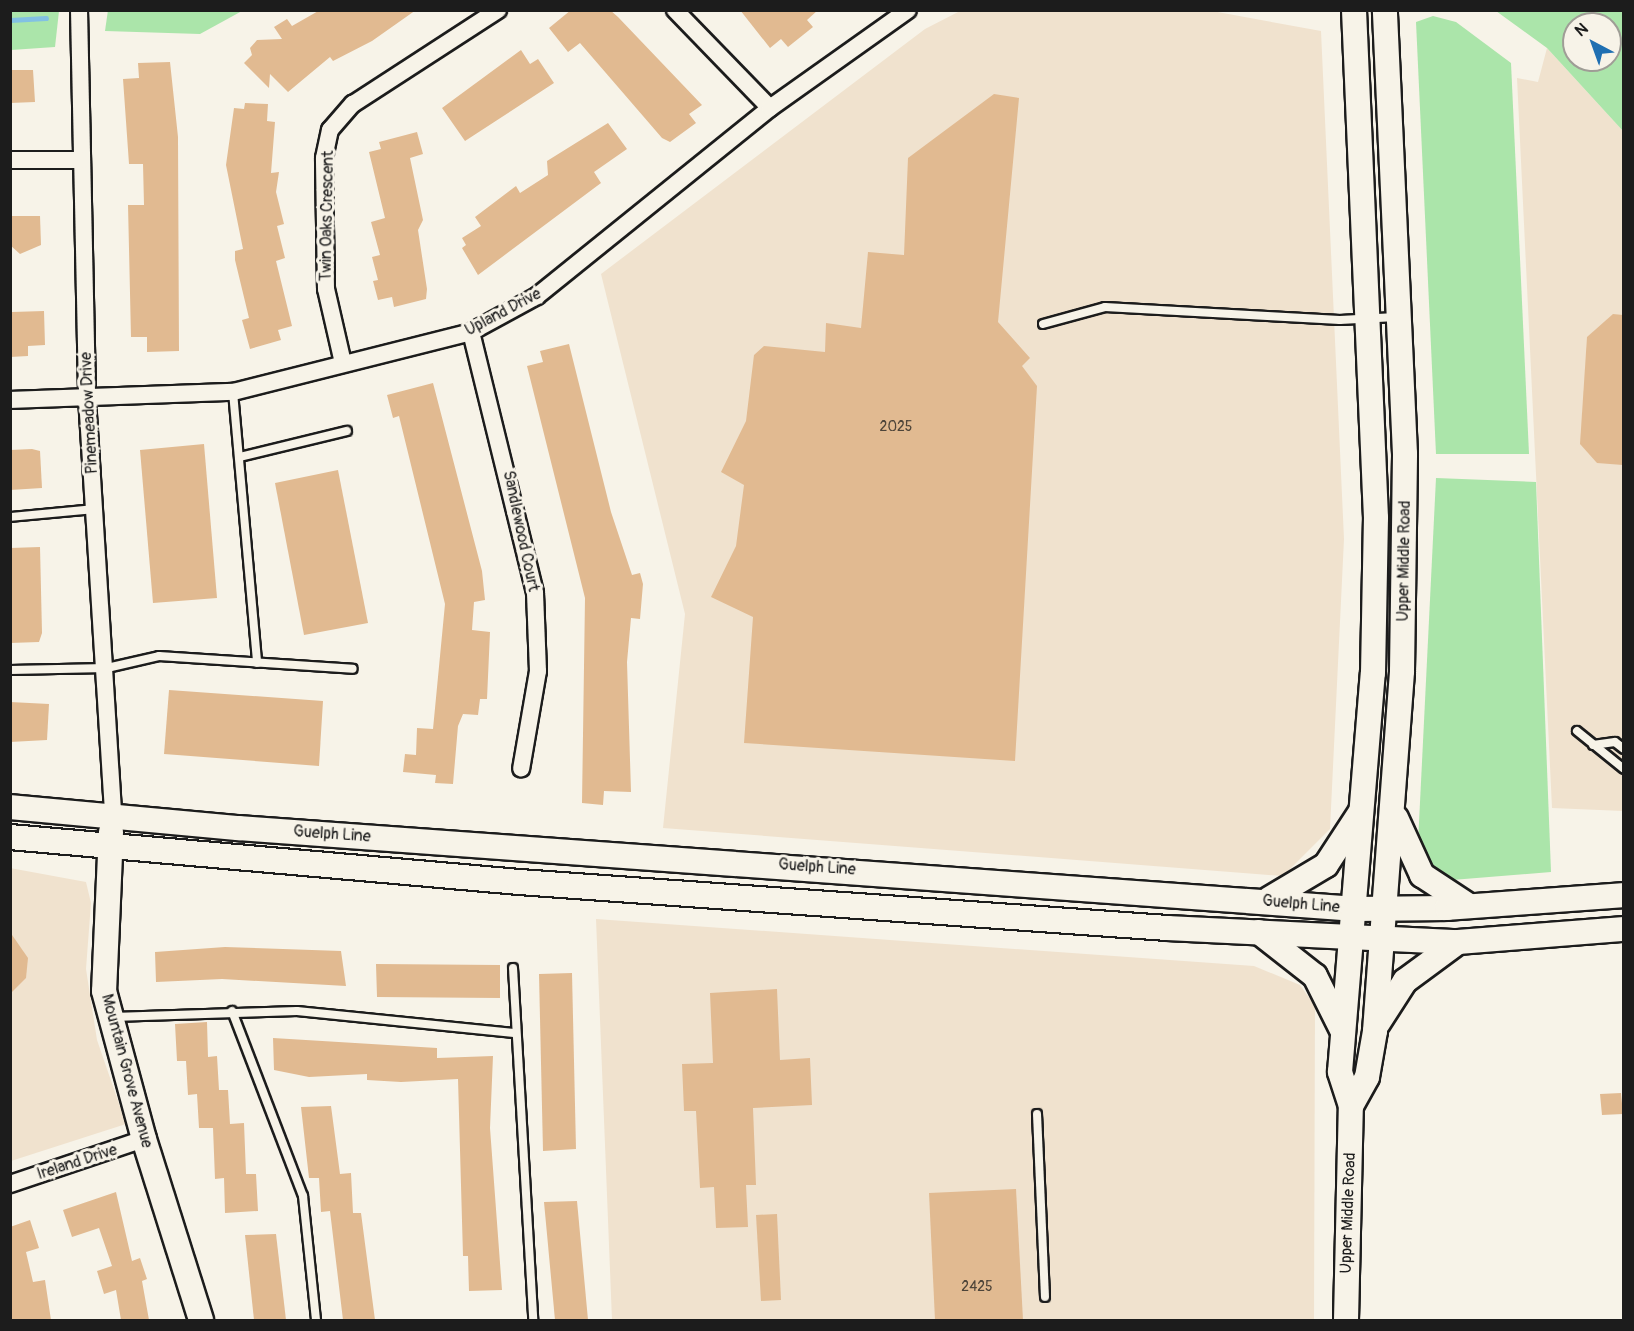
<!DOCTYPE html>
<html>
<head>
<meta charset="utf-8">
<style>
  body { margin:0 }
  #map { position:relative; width:1634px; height:1331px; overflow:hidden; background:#f7f3e8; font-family:Pangolin,sans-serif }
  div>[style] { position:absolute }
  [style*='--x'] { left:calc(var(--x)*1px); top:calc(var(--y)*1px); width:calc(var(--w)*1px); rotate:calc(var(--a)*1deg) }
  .built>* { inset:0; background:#f0e2ce }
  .green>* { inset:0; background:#abe5aa }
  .stream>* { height:5px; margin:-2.5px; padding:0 2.5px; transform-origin:2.5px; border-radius:2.5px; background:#82c1e3 }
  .building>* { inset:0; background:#e1ba91 }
  .roads { filter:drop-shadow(2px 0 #1c1c1c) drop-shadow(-2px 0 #1c1c1c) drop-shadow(0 2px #1c1c1c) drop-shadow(0 -2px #1c1c1c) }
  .lane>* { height:8px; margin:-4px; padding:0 4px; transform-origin:4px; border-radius:4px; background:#f7f3e8 }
  .street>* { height:16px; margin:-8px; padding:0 8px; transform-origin:8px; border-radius:8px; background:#f7f3e8 }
  .secondary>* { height:24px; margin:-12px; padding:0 12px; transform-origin:12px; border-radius:12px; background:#f7f3e8 }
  span { translate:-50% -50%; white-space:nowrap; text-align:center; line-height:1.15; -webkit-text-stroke:6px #f7f3e8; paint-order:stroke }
  .number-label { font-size:14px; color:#4d4439 }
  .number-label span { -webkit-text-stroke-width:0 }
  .street-label { font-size:16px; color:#1c1c1c }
  .frame { position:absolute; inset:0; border:12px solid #1c1c1c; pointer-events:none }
  .north { position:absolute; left:1562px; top:12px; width:60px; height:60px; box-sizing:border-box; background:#f7f3e8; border:2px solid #9f9d96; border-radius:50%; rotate:319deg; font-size:16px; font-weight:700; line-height:24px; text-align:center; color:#1c1c1c }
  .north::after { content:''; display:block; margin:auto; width:21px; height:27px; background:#1f6fb2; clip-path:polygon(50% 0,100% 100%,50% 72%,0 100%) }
</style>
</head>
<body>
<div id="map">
  <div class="built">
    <i style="clip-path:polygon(960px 11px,1212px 11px,1321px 31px,1344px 539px,1330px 829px,1283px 876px,663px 828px,685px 614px,601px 274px,925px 29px)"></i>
    <i style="clip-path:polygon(1547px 48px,1623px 131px,1623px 811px,1552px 808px,1517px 78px,1538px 82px)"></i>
    <i style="clip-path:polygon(10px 868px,86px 882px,91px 903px,86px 969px,97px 1040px,126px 1124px,11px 1161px)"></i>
    <i style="clip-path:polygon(596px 919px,1254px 966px,1300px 985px,1315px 1006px,1314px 1320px,612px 1320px)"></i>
  </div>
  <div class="green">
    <i style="clip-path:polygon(11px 10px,59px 11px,55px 47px,11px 50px)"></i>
    <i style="clip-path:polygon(108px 10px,242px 10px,242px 11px,200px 34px,105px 31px)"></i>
    <i style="clip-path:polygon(evenodd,1496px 11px,1623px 11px,1623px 131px,1547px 48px,1496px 11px,1574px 24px,1610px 24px,1610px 60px,1574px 60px,1574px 24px)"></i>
    <i style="clip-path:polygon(1433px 16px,1456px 22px,1511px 63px,1529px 454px,1436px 454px,1416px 22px)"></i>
    <i style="clip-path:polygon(1436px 478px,1536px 482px,1551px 872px,1452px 880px,1436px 869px,1418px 843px)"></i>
  </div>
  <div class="stream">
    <i style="--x:10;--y:20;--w:36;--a:-3"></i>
  </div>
  <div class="building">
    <i style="clip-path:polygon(320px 10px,416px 10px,372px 41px,333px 61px,330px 57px,288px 92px,270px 74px,269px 88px,244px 63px,252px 55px,250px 48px,257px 40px,282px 39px,274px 27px,287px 19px,292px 26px)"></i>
    <i style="clip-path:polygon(571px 10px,610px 10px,618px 17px,702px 105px,689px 114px,696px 123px,670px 142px,662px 138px,580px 43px,568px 52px,549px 28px)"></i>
    <i style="clip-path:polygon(740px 10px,818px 10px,807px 20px,813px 27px,788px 47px,781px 39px,770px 48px)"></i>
    <i style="clip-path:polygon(521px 50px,530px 64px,538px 59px,554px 83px,465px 141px,442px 108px)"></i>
    <i style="clip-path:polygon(170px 62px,178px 137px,179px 351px,147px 352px,147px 337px,131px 337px,128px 205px,144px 205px,143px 164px,129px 164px,123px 79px,139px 78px,138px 63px)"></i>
    <i style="clip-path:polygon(10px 70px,33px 70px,35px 102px,10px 103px)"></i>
    <i style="clip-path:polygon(994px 94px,1019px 98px,998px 322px,1030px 358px,1022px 366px,1037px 386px,1015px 761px,744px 743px,753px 617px,711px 597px,736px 546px,744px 485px,721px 472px,746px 421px,754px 355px,764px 346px,825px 352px,826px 323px,861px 328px,868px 252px,904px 255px,908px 158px)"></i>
    <i style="clip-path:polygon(245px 103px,268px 104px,267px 121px,275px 122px,271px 173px,279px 172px,276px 192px,284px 224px,277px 226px,285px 258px,276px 261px,292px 326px,278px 330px,281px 340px,250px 349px,242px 320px,249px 318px,235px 260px,235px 251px,243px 249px,226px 165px,234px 108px,244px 109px)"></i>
    <i style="clip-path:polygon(608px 123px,627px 149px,594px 172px,601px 183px,478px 275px,462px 248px,466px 245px,462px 238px,481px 226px,475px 217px,516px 186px,520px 193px,548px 175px,547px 161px)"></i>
    <i style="clip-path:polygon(417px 132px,423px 154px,410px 158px,423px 220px,418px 230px,427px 289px,426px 299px,394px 307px,392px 297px,378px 300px,373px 281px,378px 280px,372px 257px,380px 255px,371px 222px,385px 218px,369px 152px,381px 149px,379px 142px)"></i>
    <i style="clip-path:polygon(10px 216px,40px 216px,41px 245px,20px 254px,10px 245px)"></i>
    <i style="clip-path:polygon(44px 311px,45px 345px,28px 346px,28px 356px,10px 357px,12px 312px)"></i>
    <i style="clip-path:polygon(1613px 314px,1623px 315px,1623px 465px,1597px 463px,1580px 444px,1587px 337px)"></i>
    <i style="clip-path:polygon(569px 344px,611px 512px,632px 575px,640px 573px,643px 584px,640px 619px,631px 618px,627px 662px,631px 792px,604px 791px,603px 805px,582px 803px,585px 598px,527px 366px,543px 362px,540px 351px)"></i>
    <i style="clip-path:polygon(433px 383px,482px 571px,485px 600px,474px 602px,472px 630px,490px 632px,487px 699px,480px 699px,478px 715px,463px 714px,458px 726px,453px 784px,435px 783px,436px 775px,403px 772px,405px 754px,416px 755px,417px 728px,433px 729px,445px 604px,399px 416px,393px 418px,387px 395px)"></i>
    <i style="clip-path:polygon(204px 444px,217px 598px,153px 603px,140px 450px)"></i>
    <i style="clip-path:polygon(32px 449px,40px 451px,42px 488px,10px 490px,10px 450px)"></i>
    <i style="clip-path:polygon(338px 470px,368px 623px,304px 635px,275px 483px)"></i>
    <i style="clip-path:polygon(40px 547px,42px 633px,39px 642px,10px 643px,10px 548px)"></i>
    <i style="clip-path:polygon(169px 690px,323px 701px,319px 766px,164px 754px)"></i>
    <i style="clip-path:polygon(10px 702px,49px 704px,47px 740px,10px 742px)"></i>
    <i style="clip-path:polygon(10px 932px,28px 958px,26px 978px,10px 994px)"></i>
    <i style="clip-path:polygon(225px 947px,341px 951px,346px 986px,222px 979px,156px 982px,155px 952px)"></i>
    <i style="clip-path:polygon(376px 964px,500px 965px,500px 998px,377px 997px)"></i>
    <i style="clip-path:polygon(572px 973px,576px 1149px,543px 1151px,539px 974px)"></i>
    <i style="clip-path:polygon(777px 989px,780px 1060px,810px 1058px,812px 1105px,753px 1108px,756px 1185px,746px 1185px,748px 1227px,716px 1228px,714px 1187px,700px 1188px,696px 1111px,684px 1111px,682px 1064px,713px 1063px,710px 993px)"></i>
    <i style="clip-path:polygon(207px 1022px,208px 1057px,217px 1056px,219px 1090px,228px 1090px,230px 1124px,244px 1123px,246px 1174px,256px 1174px,258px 1211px,225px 1213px,224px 1178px,215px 1179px,213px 1128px,199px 1128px,197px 1094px,188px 1095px,186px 1061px,177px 1061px,175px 1024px)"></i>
    <i style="clip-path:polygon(273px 1038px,437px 1048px,437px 1058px,493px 1056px,490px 1128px,502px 1290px,469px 1291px,468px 1256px,463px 1256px,458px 1079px,401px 1082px,367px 1080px,367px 1074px,309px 1077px,274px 1070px)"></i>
    <i style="clip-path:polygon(1621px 1093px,1623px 1114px,1602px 1115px,1600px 1094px)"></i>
    <i style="clip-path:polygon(331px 1106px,340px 1174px,351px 1173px,353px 1213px,361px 1213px,375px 1320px,343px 1320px,330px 1211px,321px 1212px,319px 1178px,309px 1178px,301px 1107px)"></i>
    <i style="clip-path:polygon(1016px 1189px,1023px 1320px,935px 1320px,929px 1193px)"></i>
    <i style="clip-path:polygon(116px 1192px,132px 1261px,140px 1258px,147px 1279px,142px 1281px,149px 1320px,121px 1320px,116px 1290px,104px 1294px,97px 1271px,112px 1266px,99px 1228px,72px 1237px,63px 1210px)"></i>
    <i style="clip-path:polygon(577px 1201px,588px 1320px,555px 1320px,544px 1202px)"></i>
    <i style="clip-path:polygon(777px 1214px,781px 1300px,761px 1301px,756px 1215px)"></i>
    <i style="clip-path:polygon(30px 1220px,39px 1248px,26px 1252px,33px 1282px,45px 1280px,51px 1320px,10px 1320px,10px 1227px)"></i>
    <i style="clip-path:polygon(276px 1234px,286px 1320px,254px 1320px,245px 1235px)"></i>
  </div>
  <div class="roads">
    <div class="lane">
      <i style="--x:1043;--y:324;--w:64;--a:-15.3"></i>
      <i style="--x:1105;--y:307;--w:235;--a:3.2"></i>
      <i style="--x:1340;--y:320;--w:56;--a:-3.1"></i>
      <i style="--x:233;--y:392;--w:272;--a:84.9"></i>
      <i style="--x:240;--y:457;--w:110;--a:-13.7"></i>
      <i style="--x:10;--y:517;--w:84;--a:-5.4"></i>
      <i style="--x:10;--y:670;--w:97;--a:-1.2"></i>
      <i style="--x:107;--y:668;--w:53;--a:-13"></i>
      <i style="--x:159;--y:656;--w:194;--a:3.8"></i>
      <i style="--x:1577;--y:731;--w:60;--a:39"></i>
      <i style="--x:1593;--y:745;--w:22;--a:-8"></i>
      <i style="--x:1615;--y:742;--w:11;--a:38"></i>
      <i style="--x:513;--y:968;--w:353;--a:86.7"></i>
      <i style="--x:232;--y:1011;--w:198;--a:69"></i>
      <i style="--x:303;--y:1196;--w:125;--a:84"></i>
      <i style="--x:113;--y:1017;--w:184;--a:-1.9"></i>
      <i style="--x:297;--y:1011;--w:218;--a:5.8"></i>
      <i style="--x:1037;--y:1114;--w:183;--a:87.5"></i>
    </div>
    <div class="street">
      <i style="--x:79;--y:10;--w:388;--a:88.8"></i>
      <i style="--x:87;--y:398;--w:418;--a:86.4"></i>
      <i style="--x:675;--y:10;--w:136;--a:45.9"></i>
      <i style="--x:10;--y:160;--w:72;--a:0"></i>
      <i style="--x:471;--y:332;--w:269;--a:76.2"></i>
      <i style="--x:535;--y:593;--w:78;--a:87.8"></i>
      <i style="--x:538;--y:671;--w:99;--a:99.8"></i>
      <i style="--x:343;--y:363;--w:76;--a:-102.9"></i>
      <i style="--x:326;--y:289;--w:131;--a:-90.9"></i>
      <i style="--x:324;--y:158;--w:29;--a:-78"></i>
      <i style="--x:330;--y:130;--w:35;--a:-49"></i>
      <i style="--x:353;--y:104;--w:173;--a:-33"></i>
      <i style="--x:10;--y:400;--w:223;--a:-2.1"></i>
      <i style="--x:233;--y:392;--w:245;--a:-14.1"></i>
      <i style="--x:471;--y:332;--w:75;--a:-28.6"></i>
      <i style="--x:537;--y:296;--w:299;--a:-38.9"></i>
      <i style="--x:770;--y:108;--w:169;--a:-35.4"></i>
      <i style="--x:10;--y:1184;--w:141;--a:-18.6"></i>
    </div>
    <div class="secondary">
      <i style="--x:10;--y:807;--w:229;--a:5.3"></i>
      <i style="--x:238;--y:828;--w:1121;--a:4.14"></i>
      <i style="--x:1356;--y:909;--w:91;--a:-0.6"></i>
      <i style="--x:1447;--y:908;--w:177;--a:-4.2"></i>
      <i style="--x:1396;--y:818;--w:63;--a:65.5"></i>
      <i style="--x:1422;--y:875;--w:56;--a:33.4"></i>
      <i style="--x:111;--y:832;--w:159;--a:92.5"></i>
      <i style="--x:104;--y:991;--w:153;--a:74.9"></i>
      <i style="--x:144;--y:1139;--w:190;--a:72.5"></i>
      <i style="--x:10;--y:837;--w:511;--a:5.05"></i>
      <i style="--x:519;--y:882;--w:650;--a:4.06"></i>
      <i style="--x:1167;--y:928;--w:291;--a:2.8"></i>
      <i style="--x:1458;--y:942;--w:167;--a:-4.5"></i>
      <i style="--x:1269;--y:899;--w:66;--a:-30.8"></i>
      <i style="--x:1326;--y:865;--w:62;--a:-56.8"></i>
      <i style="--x:1259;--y:932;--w:71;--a:38.2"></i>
      <i style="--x:1315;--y:976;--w:60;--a:63.4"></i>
      <i style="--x:1378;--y:1023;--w:50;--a:-57.3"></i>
      <i style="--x:1405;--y:981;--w:66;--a:-36.3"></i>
      <i style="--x:1351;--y:1106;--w:33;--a:-61"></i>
      <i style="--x:1367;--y:1077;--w:47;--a:-80.1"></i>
      <i style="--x:1375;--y:1031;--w:361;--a:-85.7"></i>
      <i style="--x:1402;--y:671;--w:217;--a:-89.2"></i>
      <i style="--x:1405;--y:454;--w:444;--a:-92.6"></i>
      <i style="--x:1346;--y:1320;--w:214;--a:-88.7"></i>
      <i style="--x:1351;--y:1106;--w:36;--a:-108"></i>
      <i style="--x:1340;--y:1072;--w:400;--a:-85.3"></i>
      <i style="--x:1373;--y:673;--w:155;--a:-88.9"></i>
      <i style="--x:1376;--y:518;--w:508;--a:-92.48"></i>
    </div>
  </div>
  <div class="number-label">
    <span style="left:896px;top:427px">2025</span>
    <span style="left:977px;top:1287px">2425</span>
  </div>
  <div class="street-label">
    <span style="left:327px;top:216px;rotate:-89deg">Twin Oaks Crescent</span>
    <span style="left:503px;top:312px;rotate:-28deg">Upland Drive</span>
    <span style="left:89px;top:413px;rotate:-93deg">Pinemeadow Drive</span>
    <span style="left:521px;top:531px;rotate:78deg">Sandlewood Court</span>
    <span style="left:1404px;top:561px;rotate:-89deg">Upper Middle Road</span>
    <span style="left:332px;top:834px;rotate:4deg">Guelph Line</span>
    <span style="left:817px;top:867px;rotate:4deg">Guelph Line</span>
    <span style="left:1301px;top:904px;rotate:5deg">Guelph Line</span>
    <span style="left:127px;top:1071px;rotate:75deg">Mountain Grove Avenue</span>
    <span style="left:77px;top:1162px;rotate:-18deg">Ireland Drive</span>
    <span style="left:1348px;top:1213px;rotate:-88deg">Upper Middle Road</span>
  </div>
  <div class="frame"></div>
  <div class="north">N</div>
</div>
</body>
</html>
